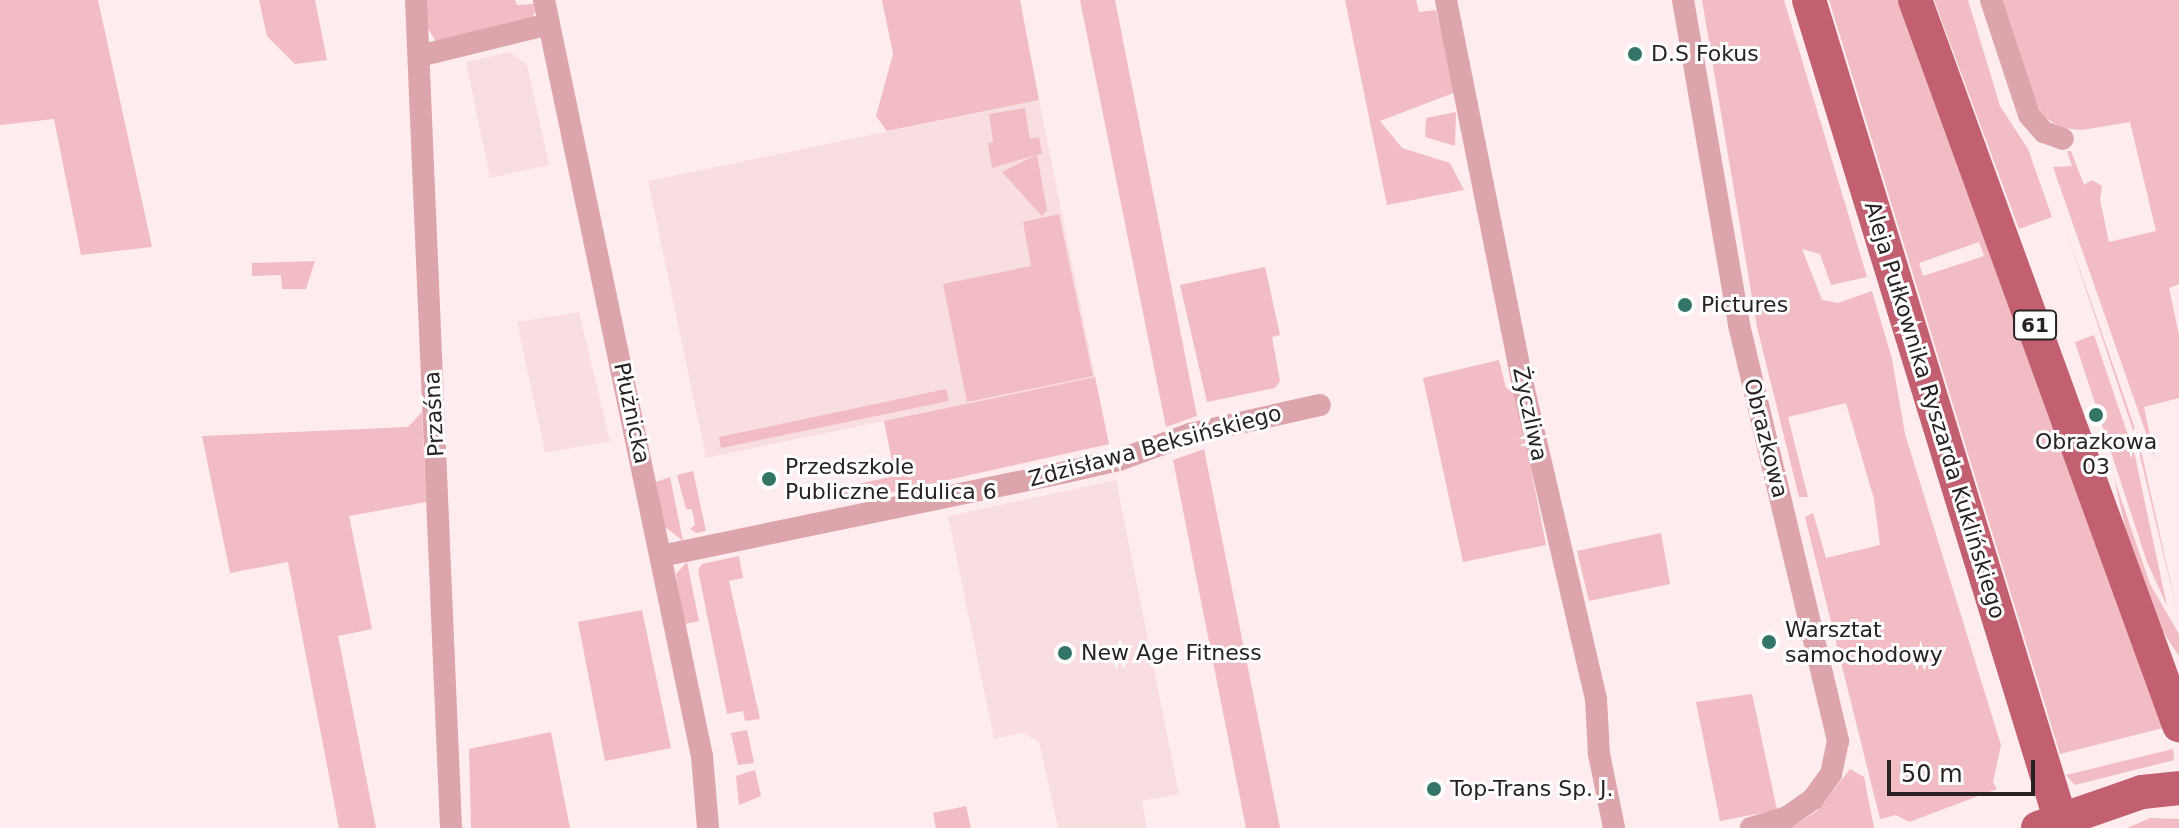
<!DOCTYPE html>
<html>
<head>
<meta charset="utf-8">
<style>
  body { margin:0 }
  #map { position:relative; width:2179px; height:828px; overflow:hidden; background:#ffecee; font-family:"DejaVu Sans",sans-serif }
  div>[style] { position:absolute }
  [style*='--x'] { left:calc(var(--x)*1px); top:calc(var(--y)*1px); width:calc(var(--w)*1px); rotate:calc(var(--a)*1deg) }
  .built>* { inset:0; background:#f9dee1 }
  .green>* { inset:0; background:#f1bcc3 }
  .street>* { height:22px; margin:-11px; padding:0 11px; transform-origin:11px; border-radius:11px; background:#dca4ab }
  .primary>* { height:34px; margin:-17px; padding:0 17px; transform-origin:17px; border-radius:17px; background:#c25f70 }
  .dots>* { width:22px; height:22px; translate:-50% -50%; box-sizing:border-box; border:4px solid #fefefe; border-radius:50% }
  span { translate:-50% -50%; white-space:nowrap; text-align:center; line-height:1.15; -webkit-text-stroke:6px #fefefe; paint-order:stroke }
  .shield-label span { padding:2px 6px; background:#fefefe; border:2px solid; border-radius:6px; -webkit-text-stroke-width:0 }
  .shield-label { font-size:20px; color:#292223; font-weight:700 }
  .poi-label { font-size:22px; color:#292223 }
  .left { translate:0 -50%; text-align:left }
  .street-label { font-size:22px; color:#292223 }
  .scale { position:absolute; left:1887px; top:760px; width:148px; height:36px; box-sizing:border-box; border:4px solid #292223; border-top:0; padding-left:10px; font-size:24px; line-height:28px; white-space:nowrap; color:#292223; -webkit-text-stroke:6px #fefefe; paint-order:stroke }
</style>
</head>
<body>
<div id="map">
  <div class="built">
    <i style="clip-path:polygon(509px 52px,527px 64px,549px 165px,490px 178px,466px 62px)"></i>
    <i style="clip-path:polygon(1039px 100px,1095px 377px,706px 458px,648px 181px)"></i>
    <i style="clip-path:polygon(579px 312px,610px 441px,545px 453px,517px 322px)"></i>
    <i style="clip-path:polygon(1116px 480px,1179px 794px,1142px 801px,1147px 828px,1058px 828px,1039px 742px,1023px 733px,994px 739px,948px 516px)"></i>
  </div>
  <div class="green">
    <i style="clip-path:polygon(0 0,98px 0,152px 247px,81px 255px,54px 119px,0 125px)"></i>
    <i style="clip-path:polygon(259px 0,315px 0,327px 60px,295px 64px,267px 36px)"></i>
    <i style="clip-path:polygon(427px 0,515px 0,517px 5px,534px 4px,535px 11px,533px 17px,436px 41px,427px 27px)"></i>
    <i style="clip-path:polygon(882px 0,1020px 0,1039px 100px,887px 131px,876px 116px,893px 54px)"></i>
    <i style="clip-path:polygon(1080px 0,1115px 0,1197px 416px,1166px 427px)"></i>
    <i style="clip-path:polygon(1345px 0,1416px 0,1419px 12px,1436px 10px,1456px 92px,1380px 121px,1402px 148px,1450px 163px,1464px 190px,1387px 205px)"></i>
    <i style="clip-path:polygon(1702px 0,1784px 0,1867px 277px,1831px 285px,1820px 254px,1802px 249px,1822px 300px,1838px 303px,1872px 291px,1892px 359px,1905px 434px,2001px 745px,1993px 782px,1997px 789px,1909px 822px,1896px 815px,1880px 819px,1805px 517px,1813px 513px,1826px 558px,1880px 545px,1874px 499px,1846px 403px,1788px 417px,1808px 497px,1799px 497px,1757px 327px)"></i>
    <i style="clip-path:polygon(evenodd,1829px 0,1898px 0,2163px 728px,2060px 754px,1829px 0,1979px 242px,1984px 256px,1923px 276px,1919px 263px,1979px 242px)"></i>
    <i style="clip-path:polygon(1934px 0,1968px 0,2000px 106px,2028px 149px,2052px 217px,2019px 229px)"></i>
    <i style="clip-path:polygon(2002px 0,2179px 0,2179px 284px,2169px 288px,2179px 335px,2179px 398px,2144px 407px,2155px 459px,2053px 167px,2072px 166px,2067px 151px,2071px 151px,2084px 185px,2092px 180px,2102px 186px,2100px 200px,2109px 242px,2156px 231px,2130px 122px,2082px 130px,2061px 128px,2045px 117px,2032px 99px)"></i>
    <i style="clip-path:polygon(1025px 108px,1030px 139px,1039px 137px,1042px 154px,1037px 155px,1047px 210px,1042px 216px,1002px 172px,1036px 155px,992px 168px,988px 143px,993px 142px,989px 114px)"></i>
    <i style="clip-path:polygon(1456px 112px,1455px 146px,1425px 137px,1426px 118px)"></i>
    <i style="clip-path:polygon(1059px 214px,1093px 376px,967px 402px,943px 284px,1031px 266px,1023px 222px)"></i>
    <i style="clip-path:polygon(2065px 227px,2138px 437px,2179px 620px,2136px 439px)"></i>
    <i style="clip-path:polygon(315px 261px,306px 289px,282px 289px,281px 275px,252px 276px,252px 263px)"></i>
    <i style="clip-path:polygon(1265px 267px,1280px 335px,1272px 337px,1280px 381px,1275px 388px,1207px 402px,1180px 285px)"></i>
    <i style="clip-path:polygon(2094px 335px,2135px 456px,2167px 606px,2147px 562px,2075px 342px)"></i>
    <i style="clip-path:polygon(1499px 360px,1506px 388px,1516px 393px,1546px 545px,1463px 562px,1423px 378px)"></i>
    <i style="clip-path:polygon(1095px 377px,1109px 444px,899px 491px,888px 493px,878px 487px,810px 502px,811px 494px,895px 476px,884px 421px)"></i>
    <i style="clip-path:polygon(946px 389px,949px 401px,721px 448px,719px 437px)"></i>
    <i style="clip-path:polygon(422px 412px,426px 502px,349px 516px,372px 629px,338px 636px,376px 828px,339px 828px,288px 562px,230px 573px,202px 436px,408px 427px)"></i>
    <i style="clip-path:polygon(1204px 449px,1280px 828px,1246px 828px,1173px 460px)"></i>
    <i style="clip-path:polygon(693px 471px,706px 531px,696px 533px,690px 529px,695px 525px,692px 509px,686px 509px,677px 475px)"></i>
    <i style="clip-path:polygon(670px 477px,683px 541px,664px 526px,656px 482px)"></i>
    <i style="clip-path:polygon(2114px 478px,2150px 584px,2179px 634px,2179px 656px,2163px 632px,2132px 557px)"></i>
    <i style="clip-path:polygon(1661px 533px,1670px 584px,1589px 601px,1577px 551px)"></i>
    <i style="clip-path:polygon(739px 556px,743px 578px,729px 581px,760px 719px,745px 721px,743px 711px,727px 714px,698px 570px,702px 564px)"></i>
    <i style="clip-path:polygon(687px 562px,699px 621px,684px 624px,676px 574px)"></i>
    <i style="clip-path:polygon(642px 610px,671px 748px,605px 761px,578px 622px)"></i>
    <i style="clip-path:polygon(1752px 694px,1777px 810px,1720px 821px,1696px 702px)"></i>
    <i style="clip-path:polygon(747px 730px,754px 763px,738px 765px,731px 733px)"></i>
    <i style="clip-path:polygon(551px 732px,570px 828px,471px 828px,469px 749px)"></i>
    <i style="clip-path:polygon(2173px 749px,2174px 760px,2075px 785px,2066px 775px)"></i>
    <i style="clip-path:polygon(1850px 769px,1864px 777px,1874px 828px,1790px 828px,1817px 811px)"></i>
    <i style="clip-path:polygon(755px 770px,761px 796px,739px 805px,736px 776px)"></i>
    <i style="clip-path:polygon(966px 806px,971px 828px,936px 828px,933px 813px)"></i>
    <i style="clip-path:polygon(2150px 818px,2179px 819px,2179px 828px,2127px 828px)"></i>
  </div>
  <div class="street">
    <i style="--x:416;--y:0;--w:829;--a:87.58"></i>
    <i style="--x:544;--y:0;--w:772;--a:78.2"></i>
    <i style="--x:702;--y:756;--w:72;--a:85.2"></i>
    <i style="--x:1446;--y:0;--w:389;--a:78.7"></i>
    <i style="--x:1522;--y:381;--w:326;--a:76.9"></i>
    <i style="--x:1596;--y:699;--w:55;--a:86.9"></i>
    <i style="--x:1599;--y:754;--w:76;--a:78.5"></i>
    <i style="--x:1683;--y:0;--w:330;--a:80.2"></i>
    <i style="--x:1739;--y:325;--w:428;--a:76.6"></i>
    <i style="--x:1838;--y:741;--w:34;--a:102"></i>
    <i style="--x:1831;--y:774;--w:31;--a:126"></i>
    <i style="--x:1813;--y:799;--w:32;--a:145"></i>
    <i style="--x:1787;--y:817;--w:38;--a:163"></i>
    <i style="--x:1991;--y:0;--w:121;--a:71.7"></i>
    <i style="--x:2029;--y:115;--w:23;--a:49"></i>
    <i style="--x:2044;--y:132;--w:20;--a:20"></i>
    <i style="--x:419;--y:56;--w:134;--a:-13.8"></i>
    <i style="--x:661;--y:556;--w:414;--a:-11.7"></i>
    <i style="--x:1066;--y:472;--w:54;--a:-12.8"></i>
    <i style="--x:1119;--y:460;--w:76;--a:-20.1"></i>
    <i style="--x:1190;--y:434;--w:133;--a:-12.6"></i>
  </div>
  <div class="primary">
    <i style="--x:1809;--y:0;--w:866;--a:72.95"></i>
    <i style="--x:1915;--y:0;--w:772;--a:69.99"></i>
    <i style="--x:2038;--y:828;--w:110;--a:-19.1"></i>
    <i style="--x:2142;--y:792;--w:37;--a:-6"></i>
  </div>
  <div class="dots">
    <i style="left:1635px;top:54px;background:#337667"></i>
    <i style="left:1685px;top:305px;background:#337667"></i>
    <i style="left:2096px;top:415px;background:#337667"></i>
    <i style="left:769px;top:479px;background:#337667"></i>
    <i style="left:1769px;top:642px;background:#337667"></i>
    <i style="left:1065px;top:653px;background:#337667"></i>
    <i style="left:1434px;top:789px;background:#337667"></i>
  </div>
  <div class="shield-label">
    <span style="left:2035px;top:325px">61</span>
  </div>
  <div class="poi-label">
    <span class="left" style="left:1651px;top:54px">D.S Fokus</span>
    <span class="left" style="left:1701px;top:305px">Pictures</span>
    <span style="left:2096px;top:454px">Obrazkowa<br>03</span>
    <span class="left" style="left:785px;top:479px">Przedszkole<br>Publiczne Edulica 6</span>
    <span class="left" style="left:1785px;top:642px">Warsztat<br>samochodowy</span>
    <span class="left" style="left:1081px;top:653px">New Age Fitness</span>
    <span class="left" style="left:1450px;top:789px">Top-Trans Sp. J.</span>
  </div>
  <div class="street-label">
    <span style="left:1935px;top:410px;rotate:73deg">Aleja Pułkownika Ryszarda Kuklińskiego</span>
    <span style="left:632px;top:413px;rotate:78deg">Płużnicka</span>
    <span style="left:434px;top:414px;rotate:-93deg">Przaśna</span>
    <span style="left:1530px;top:414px;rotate:78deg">Życzliwa</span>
    <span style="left:1766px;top:438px;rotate:76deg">Obrazkowa</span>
    <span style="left:1155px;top:446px;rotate:-15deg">Zdzisława Beksińskiego</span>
  </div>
  <div class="scale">50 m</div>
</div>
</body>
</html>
